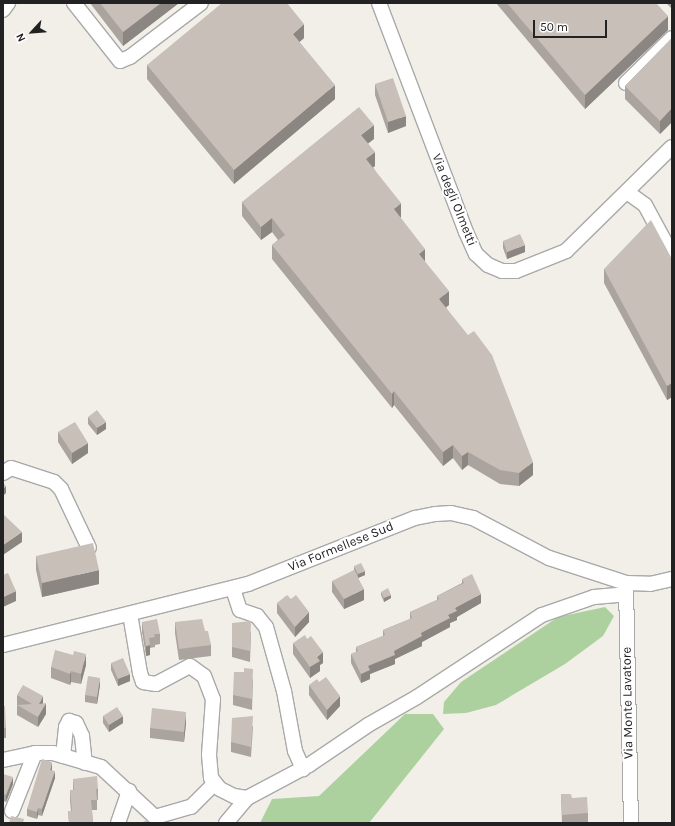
<!DOCTYPE html>
<html>
<head>
<meta charset="utf-8">
<style>
  body { margin:0 }
  #map { position:relative; width:675px; height:826px; overflow:hidden; background:#f2efe9; font-family:Karla,sans-serif }
  div>[style] { position:absolute }
  [style*='--x'] { left:calc(var(--x)*1px); top:calc(var(--y)*1px); width:calc(var(--w)*1px); rotate:calc(var(--a)*1deg) }
  .forest>* { inset:0; background:#add19e }
  .roads { filter:drop-shadow(1px 0 #a9a9a9) drop-shadow(-1px 0 #a9a9a9) drop-shadow(0 1px #a9a9a9) drop-shadow(0 -1px #a9a9a9) }
  .minor>* { height:14px; margin:-7px; padding:0 7px; transform-origin:7px; border-radius:7px; background:#fff }
  .wall>* { inset:0; background:#aba49e }
  .shaded-wall>* { inset:0; background:#8b8681 }
  .building>* { inset:0; background:#c7bfb8 }
  span { translate:-50% -50%; white-space:nowrap; text-align:center; line-height:1.15; -webkit-text-stroke:4px #fff; paint-order:stroke }
  .street-label { font-size:13px; color:#222 }
  .frame { position:absolute; inset:0; border:4px solid #222; pointer-events:none }
  .north { position:absolute; left:12px; top:12px; width:40px; height:40px; -webkit-text-stroke:3px #fff; paint-order:stroke; rotate:244deg; font-size:11px; font-weight:700; line-height:16px; text-align:center; color:#222 }
  .north::after { content:''; display:block; margin:auto; width:14px; height:18px; background:#222; clip-path:polygon(50% 0,100% 100%,50% 72%,0 100%) }
  .scale { position:absolute; left:533px; top:20px; width:74px; height:18px; box-sizing:border-box; border:2px solid #222; border-top:0; padding-left:5px; font-size:12px; line-height:14px; white-space:nowrap; color:#222; -webkit-text-stroke:3px #fff; paint-order:stroke }
</style>
</head>
<body>
<div id="map">
  <div class="forest">
    <i style="clip-path:polygon(605px 607px,614px 616px,603px 636px,565px 664px,496px 705px,466px 713px,443px 714px,444px 702px,461px 682px,558px 617px)"></i>
    <i style="clip-path:polygon(405px 714px,433px 714px,444px 729px,369px 823px,260px 823px,272px 799px,319px 796px)"></i>
  </div>
  <div class="roads">
    <div class="minor">
      <i style="--x:74;--y:3;--w:74;--a:51.6"></i>
      <i style="--x:120;--y:61;--w:11;--a:-22"></i>
      <i style="--x:130;--y:57;--w:89;--a:-37.3"></i>
      <i style="--x:379;--y:3;--w:245;--a:69.2"></i>
      <i style="--x:466;--y:232;--w:24;--a:66"></i>
      <i style="--x:476;--y:254;--w:16;--a:43"></i>
      <i style="--x:488;--y:265;--w:15;--a:23"></i>
      <i style="--x:502;--y:271;--w:14;--a:0"></i>
      <i style="--x:516;--y:271;--w:54;--a:-21.8"></i>
      <i style="--x:566;--y:251;--w:148;--a:-44.5"></i>
      <i style="--x:3;--y:10;--w:9;--a:-54"></i>
      <i style="--x:626;--y:83;--w:64;--a:-44.4"></i>
      <i style="--x:627;--y:192;--w:22;--a:36"></i>
      <i style="--x:645;--y:205;--w:57;--a:61.6"></i>
      <i style="--x:3;--y:473;--w:9;--a:-32"></i>
      <i style="--x:11;--y:468;--w:45;--a:18"></i>
      <i style="--x:54;--y:482;--w:10;--a:45"></i>
      <i style="--x:61;--y:489;--w:65;--a:64.6"></i>
      <i style="--x:626;--y:585;--w:238;--a:88.8"></i>
      <i style="--x:233;--y:589;--w:22;--a:72"></i>
      <i style="--x:240;--y:610;--w:18;--a:19"></i>
      <i style="--x:257;--y:616;--w:14;--a:51"></i>
      <i style="--x:266;--y:627;--w:66;--a:74.3"></i>
      <i style="--x:284;--y:691;--w:61;--a:79.6"></i>
      <i style="--x:295;--y:751;--w:20;--a:66"></i>
      <i style="--x:130;--y:614;--w:60;--a:80.4"></i>
      <i style="--x:140;--y:673;--w:9;--a:72"></i>
      <i style="--x:143;--y:682;--w:13;--a:9"></i>
      <i style="--x:156;--y:684;--w:38;--a:-28"></i>
      <i style="--x:190;--y:666;--w:17;--a:36"></i>
      <i style="--x:204;--y:676;--w:25;--a:69"></i>
      <i style="--x:213;--y:699;--w:56;--a:94.1"></i>
      <i style="--x:209;--y:755;--w:23;--a:85"></i>
      <i style="--x:211;--y:778;--w:14;--a:51"></i>
      <i style="--x:220;--y:789;--w:16;--a:27"></i>
      <i style="--x:234;--y:796;--w:13;--a:9"></i>
      <i style="--x:3;--y:645;--w:252;--a:-14"></i>
      <i style="--x:248;--y:584;--w:180;--a:-21.6"></i>
      <i style="--x:415;--y:518;--w:21;--a:-11"></i>
      <i style="--x:436;--y:514;--w:15;--a:-4"></i>
      <i style="--x:451;--y:513;--w:23;--a:13"></i>
      <i style="--x:473;--y:518;--w:86;--a:27.8"></i>
      <i style="--x:549;--y:558;--w:81;--a:18"></i>
      <i style="--x:626;--y:583;--w:24;--a:2"></i>
      <i style="--x:650;--y:584;--w:23;--a:-13"></i>
      <i style="--x:63;--y:756;--w:29;--a:-84"></i>
      <i style="--x:66;--y:727;--w:7;--a:-63"></i>
      <i style="--x:69;--y:721;--w:7;--a:16"></i>
      <i style="--x:76;--y:723;--w:14;--a:65"></i>
      <i style="--x:82;--y:736;--w:27;--a:84"></i>
      <i style="--x:3;--y:760;--w:33;--a:-12"></i>
      <i style="--x:35;--y:753;--w:18;--a:0"></i>
      <i style="--x:53;--y:753;--w:50;--a:16.3"></i>
      <i style="--x:101;--y:767;--w:74;--a:42.8"></i>
      <i style="--x:155;--y:817;--w:37;--a:-16"></i>
      <i style="--x:191;--y:807;--w:33;--a:-45"></i>
      <i style="--x:12;--y:811;--w:62;--a:-68.4"></i>
      <i style="--x:118;--y:823;--w:34;--a:-71"></i>
      <i style="--x:226;--y:823;--w:33;--a:-50"></i>
      <i style="--x:247;--y:798;--w:70;--a:-28"></i>
      <i style="--x:309;--y:765;--w:71;--a:-34.1"></i>
      <i style="--x:368;--y:725;--w:56;--a:-29.7"></i>
      <i style="--x:417;--y:697;--w:149;--a:-33.3"></i>
      <i style="--x:542;--y:615;--w:55;--a:-19.1"></i>
      <i style="--x:594;--y:597;--w:32;--a:-5"></i>
    </div>
  </div>
  <div class="wall">
    <i style="clip-path:polygon(90px 3px,179px 3px,123px 46px)"></i>
    <i style="clip-path:polygon(496px 3px,656px 3px,668px 30px,585px 109px)"></i>
    <i style="clip-path:polygon(666px 3px,672px 3px,672px 9px)"></i>
    <i style="clip-path:polygon(304px 38px,299px 42px,335px 99px,234px 184px,147px 79px,147px 65px)"></i>
    <i style="clip-path:polygon(672px 38px,672px 122px,660px 134px,625px 99px,625px 86px)"></i>
    <i style="clip-path:polygon(375px 84px,406px 126px,388px 133px,375px 95px)"></i>
    <i style="clip-path:polygon(374px 139px,368px 143px,375px 166px,373px 167px,401px 217px,400px 217px,449px 305px,446px 307px,533px 475px,519px 486px,500px 484px,468px 465px,462px 470px,453px 458px,443px 466px,394px 405px,392px 408px,272px 259px,272px 245px,278px 240px,272px 232px,261px 240px,242px 216px,242px 202px)"></i>
    <i style="clip-path:polygon(503px 241px,525px 252px,507px 259px,503px 248px)"></i>
    <i style="clip-path:polygon(672px 259px,672px 397px,667px 400px,604px 283px,604px 269px)"></i>
    <i style="clip-path:polygon(88px 417px,106px 429px,97px 435px,88px 424px)"></i>
    <i style="clip-path:polygon(58px 432px,88px 453px,72px 464px,58px 442px)"></i>
    <i style="clip-path:polygon(36px 556px,99px 584px,42px 597px,36px 570px)"></i>
    <i style="clip-path:polygon(354px 566px,365px 575px,358px 578px,354px 570px)"></i>
    <i style="clip-path:polygon(462px 579px,481px 603px,457px 617px,457px 620px,450px 623px,450px 627px,422px 642px,422px 646px,395px 659px,395px 664px,370px 674px,370px 679px,361px 683px,351px 663px,351px 654px,356px 652px,356px 647px,383px 636px,383px 630px,410px 619px,410px 612px,437px 600px,437px 596px,462px 583px)"></i>
    <i style="clip-path:polygon(332px 581px,364px 600px,344px 609px,332px 592px)"></i>
    <i style="clip-path:polygon(381px 592px,391px 598px,384px 602px,381px 595px)"></i>
    <i style="clip-path:polygon(277px 603px,309px 622px,295px 637px,277px 613px)"></i>
    <i style="clip-path:polygon(142px 622px,160px 634px,160px 644px,155px 645px,155px 647px,150px 648px,150px 655px,146px 656px,142px 632px)"></i>
    <i style="clip-path:polygon(175px 622px,205px 631px,211px 645px,211px 656px,179px 660px,175px 633px)"></i>
    <i style="clip-path:polygon(232px 623px,251px 632px,250px 662px,232px 657px)"></i>
    <i style="clip-path:polygon(293px 643px,323px 663px,320px 665px,320px 671px,310px 678px,293px 654px)"></i>
    <i style="clip-path:polygon(73px 655px,86px 665px,81px 684px,71px 682px,70px 685px,51px 678px,51px 667px)"></i>
    <i style="clip-path:polygon(111px 663px,130px 681px,118px 686px,111px 670px)"></i>
    <i style="clip-path:polygon(253px 679px,252px 710px,233px 705px,233px 695px)"></i>
    <i style="clip-path:polygon(100px 685px,97px 704px,85px 702px,85px 695px)"></i>
    <i style="clip-path:polygon(309px 685px,340px 706px,327px 720px,309px 695px)"></i>
    <i style="clip-path:polygon(17px 695px,43px 703px,46px 714px,38px 727px,17px 715px)"></i>
    <i style="clip-path:polygon(3px 706px,6px 728px,6px 738px,3px 738px)"></i>
    <i style="clip-path:polygon(103px 716px,123px 723px,109px 732px,103px 723px)"></i>
    <i style="clip-path:polygon(186px 723px,184px 742px,150px 738px,150px 728px)"></i>
    <i style="clip-path:polygon(253px 726px,251px 757px,231px 752px,231px 742px)"></i>
    <i style="clip-path:polygon(52px 769px,52px 770px,55px 778px,42px 816px,38px 815px,37px 819px,27px 816px,27px 809px)"></i>
    <i style="clip-path:polygon(3px 774px,13px 784px,6px 802px,3px 801px)"></i>
    <i style="clip-path:polygon(73px 779px,98px 789px,98px 800px,97px 800px,97px 810px,92px 810px,93px 823px,67px 823px,69px 823px,68px 811px,71px 811px,70px 801px,70px 790px,73px 790px)"></i>
    <i style="clip-path:polygon(561px 794px,572px 798px,588px 813px,588px 823px,562px 823px)"></i>
  </div>
  <div class="shaded-wall">
    <i style="clip-path:polygon(161px 3px,179px 3px,123px 46px,123px 32px)"></i>
    <i style="clip-path:polygon(668px 16px,668px 30px,585px 109px,585px 95px)"></i>
    <i style="clip-path:polygon(304px 24px,304px 38px,293px 48px,293px 34px)"></i>
    <i style="clip-path:polygon(335px 85px,335px 99px,234px 184px,234px 170px)"></i>
    <i style="clip-path:polygon(672px 108px,672px 122px,660px 134px,660px 121px)"></i>
    <i style="clip-path:polygon(406px 116px,406px 126px,388px 133px,388px 122px)"></i>
    <i style="clip-path:polygon(374px 125px,374px 139px,361px 149px,361px 135px)"></i>
    <i style="clip-path:polygon(375px 152px,375px 166px,366px 173px,366px 159px)"></i>
    <i style="clip-path:polygon(401px 203px,401px 217px,394px 223px,394px 209px)"></i>
    <i style="clip-path:polygon(272px 218px,272px 232px,261px 240px,261px 227px)"></i>
    <i style="clip-path:polygon(525px 245px,525px 252px,507px 259px,507px 252px)"></i>
    <i style="clip-path:polygon(425px 249px,425px 262px,419px 254px)"></i>
    <i style="clip-path:polygon(449px 291px,449px 305px,439px 313px,439px 299px)"></i>
    <i style="clip-path:polygon(672px 383px,672px 397px,667px 400px,667px 386px)"></i>
    <i style="clip-path:polygon(394px 391px,394px 405px,392px 408px,392px 394px)"></i>
    <i style="clip-path:polygon(106px 422px,106px 429px,97px 435px,97px 428px)"></i>
    <i style="clip-path:polygon(88px 443px,88px 453px,72px 464px,72px 453px)"></i>
    <i style="clip-path:polygon(453px 445px,453px 458px,443px 466px,443px 452px)"></i>
    <i style="clip-path:polygon(468px 452px,468px 465px,462px 470px,462px 456px)"></i>
    <i style="clip-path:polygon(533px 462px,533px 475px,519px 486px,519px 473px)"></i>
    <i style="clip-path:polygon(6px 486px,6px 493px,3px 496px,3px 489px)"></i>
    <i style="clip-path:polygon(22px 532px,22px 542px,3px 555px,3px 545px)"></i>
    <i style="clip-path:polygon(99px 570px,99px 584px,42px 597px,42px 583px)"></i>
    <i style="clip-path:polygon(365px 571px,365px 575px,358px 578px,358px 574px)"></i>
    <i style="clip-path:polygon(364px 589px,364px 600px,344px 609px,344px 599px)"></i>
    <i style="clip-path:polygon(16px 591px,16px 601px,3px 607px,3px 597px)"></i>
    <i style="clip-path:polygon(481px 594px,481px 603px,457px 617px,457px 620px,450px 623px,450px 627px,422px 642px,422px 646px,395px 659px,395px 664px,370px 674px,370px 679px,361px 683px,361px 674px,368px 666px,394px 651px,448px 615px,455px 608px)"></i>
    <i style="clip-path:polygon(391px 595px,391px 598px,384px 602px,384px 598px)"></i>
    <i style="clip-path:polygon(309px 612px,309px 622px,295px 637px,295px 627px)"></i>
    <i style="clip-path:polygon(150px 645px,150px 655px,146px 656px,146px 646px)"></i>
    <i style="clip-path:polygon(323px 652px,323px 663px,320px 665px,320px 671px,310px 678px,310px 667px,317px 657px)"></i>
    <i style="clip-path:polygon(86px 654px,86px 665px,81px 684px,81px 674px)"></i>
    <i style="clip-path:polygon(71px 671px,71px 682px,70px 685px,70px 674px)"></i>
    <i style="clip-path:polygon(130px 674px,130px 681px,118px 686px,118px 679px)"></i>
    <i style="clip-path:polygon(100px 678px,100px 685px,97px 704px,97px 697px)"></i>
    <i style="clip-path:polygon(43px 696px,43px 707px,39px 704px)"></i>
    <i style="clip-path:polygon(340px 696px,340px 706px,327px 720px,327px 710px)"></i>
    <i style="clip-path:polygon(46px 703px,46px 714px,38px 727px,38px 717px)"></i>
    <i style="clip-path:polygon(186px 712px,186px 723px,184px 742px,184px 732px)"></i>
    <i style="clip-path:polygon(123px 716px,123px 723px,109px 732px,109px 725px)"></i>
    <i style="clip-path:polygon(52px 762px,52px 769px,50px 777px,50px 770px)"></i>
    <i style="clip-path:polygon(55px 771px,55px 778px,42px 816px,42px 809px)"></i>
    <i style="clip-path:polygon(13px 777px,13px 784px,6px 802px,6px 795px)"></i>
    <i style="clip-path:polygon(38px 808px,38px 815px,37px 819px,37px 812px)"></i>
  </div>
  <div class="building">
    <i style="clip-path:polygon(100px 3px,161px 3px,123px 32px)"></i>
    <i style="clip-path:polygon(222px 3px,287px 3px,304px 24px,293px 34px,335px 85px,234px 170px,147px 65px)"></i>
    <i style="clip-path:polygon(507px 3px,656px 3px,668px 16px,585px 95px)"></i>
    <i style="clip-path:polygon(672px 38px,672px 108px,660px 121px,625px 86px)"></i>
    <i style="clip-path:polygon(393px 78px,406px 116px,388px 122px,375px 84px)"></i>
    <i style="clip-path:polygon(359px 107px,374px 125px,361px 135px,375px 152px,366px 159px,401px 203px,394px 209px,425px 249px,419px 254px,449px 291px,439px 299px,468px 335px,474px 331px,492px 355px,533px 462px,519px 473px,500px 470px,468px 452px,462px 456px,453px 445px,443px 452px,394px 391px,392px 394px,272px 245px,285px 235px,272px 218px,261px 227px,242px 202px)"></i>
    <i style="clip-path:polygon(651px 220px,672px 259px,672px 383px,667px 386px,604px 269px)"></i>
    <i style="clip-path:polygon(520px 234px,525px 245px,507px 252px,503px 241px)"></i>
    <i style="clip-path:polygon(97px 410px,106px 422px,97px 428px,88px 417px)"></i>
    <i style="clip-path:polygon(75px 422px,88px 443px,72px 453px,58px 432px)"></i>
    <i style="clip-path:polygon(3px 483px,6px 486px,3px 489px)"></i>
    <i style="clip-path:polygon(3px 514px,22px 532px,3px 545px)"></i>
    <i style="clip-path:polygon(93px 543px,99px 570px,42px 583px,36px 556px)"></i>
    <i style="clip-path:polygon(361px 563px,365px 571px,358px 574px,354px 566px)"></i>
    <i style="clip-path:polygon(354px 570px,364px 589px,344px 599px,332px 581px)"></i>
    <i style="clip-path:polygon(8px 573px,16px 591px,3px 597px,3px 575px)"></i>
    <i style="clip-path:polygon(472px 574px,481px 594px,455px 608px,457px 611px,448px 615px,450px 618px,421px 633px,422px 636px,394px 651px,395px 655px,368px 666px,370px 670px,361px 674px,351px 654px,358px 651px,356px 647px,385px 635px,383px 630px,412px 618px,410px 612px,439px 599px,437px 596px,464px 583px,462px 579px)"></i>
    <i style="clip-path:polygon(388px 588px,391px 595px,384px 598px,381px 592px)"></i>
    <i style="clip-path:polygon(287px 595px,291px 599px,296px 595px,309px 612px,295px 627px,277px 603px)"></i>
    <i style="clip-path:polygon(157px 619px,160px 634px,154px 634px,155px 637px,149px 638px,150px 645px,146px 646px,142px 622px)"></i>
    <i style="clip-path:polygon(202px 619px,205px 631px,208px 631px,211px 645px,179px 649px,175px 622px)"></i>
    <i style="clip-path:polygon(251px 621px,250px 651px,232px 647px,232px 623px)"></i>
    <i style="clip-path:polygon(305px 635px,307px 639px,311px 636px,323px 652px,317px 657px,320px 661px,310px 667px,293px 643px)"></i>
    <i style="clip-path:polygon(55px 650px,73px 655px,74px 651px,86px 654px,81px 674px,71px 671px,70px 674px,51px 667px)"></i>
    <i style="clip-path:polygon(123px 658px,130px 674px,118px 679px,111px 663px)"></i>
    <i style="clip-path:polygon(244px 668px,253px 669px,252px 699px,233px 695px,234px 672px,244px 672px)"></i>
    <i style="clip-path:polygon(88px 676px,100px 678px,97px 697px,85px 695px)"></i>
    <i style="clip-path:polygon(326px 677px,340px 696px,327px 710px,309px 685px,317px 679px,319px 682px)"></i>
    <i style="clip-path:polygon(23px 685px,43px 696px,39px 704px,46px 703px,38px 717px,17px 705px,32px 704px,17px 695px)"></i>
    <i style="clip-path:polygon(3px 706px,5px 706px,6px 728px,3px 728px)"></i>
    <i style="clip-path:polygon(117px 707px,123px 716px,109px 725px,103px 716px)"></i>
    <i style="clip-path:polygon(152px 708px,186px 712px,184px 732px,150px 728px)"></i>
    <i style="clip-path:polygon(253px 716px,251px 747px,231px 742px,232px 718px)"></i>
    <i style="clip-path:polygon(42px 759px,52px 762px,50px 770px,55px 771px,42px 809px,38px 808px,37px 812px,27px 809px)"></i>
    <i style="clip-path:polygon(3px 774px,13px 777px,6px 795px,3px 794px)"></i>
    <i style="clip-path:polygon(97px 776px,98px 789px,96px 789px,97px 800px,91px 800px,93px 822px,90px 822px,90px 823px,67px 823px,69px 823px,68px 811px,72px 811px,70px 790px,74px 790px,73px 779px)"></i>
    <i style="clip-path:polygon(561px 794px,571px 794px,572px 798px,587px 797px,588px 813px,562px 815px)"></i>
    <i style="clip-path:polygon(11px 816px,24px 819px,23px 823px,9px 823px)"></i>
    <i style="clip-path:polygon(147px 820px,149px 823px,141px 823px)"></i>
  </div>
  <div class="street-label">
    <span style="left:454px;top:200px;rotate:68deg">Via degli Olmetti</span>
    <span style="left:341px;top:547px;rotate:-22deg">Via Formellese Sud</span>
    <span style="left:628px;top:703px;rotate:-91deg">Via Monte Lavatore</span>
  </div>
  <div class="frame"></div>
  <div class="north">N</div>
  <div class="scale">50 m</div>
</div>
</body>
</html>
